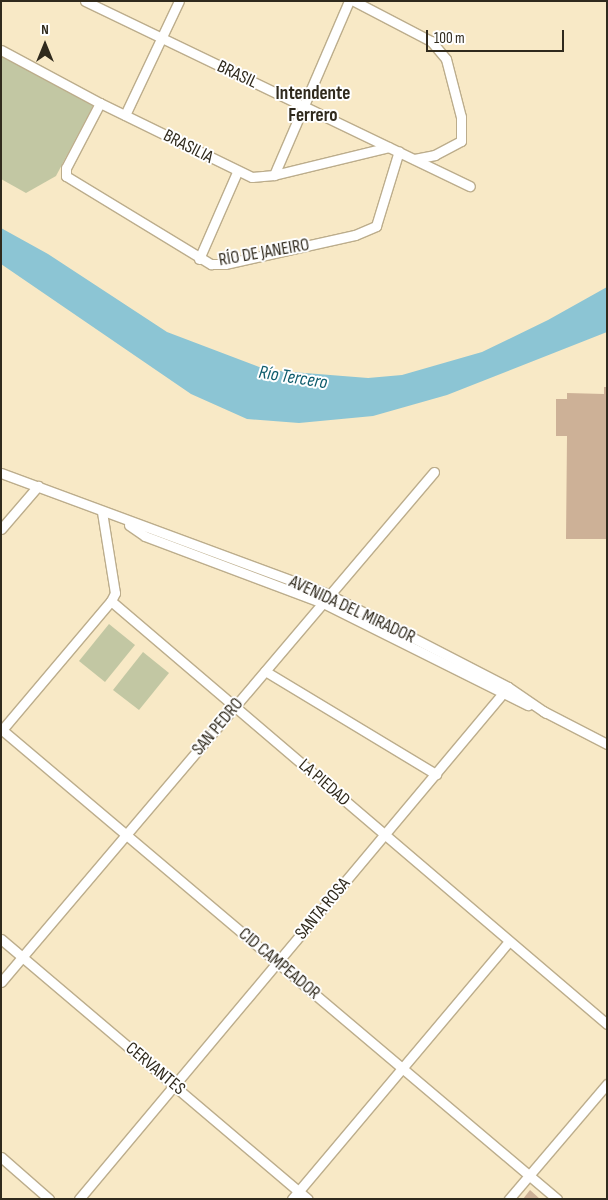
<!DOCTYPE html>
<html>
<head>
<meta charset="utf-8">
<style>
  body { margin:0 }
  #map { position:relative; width:608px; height:1200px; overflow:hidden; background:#f8e9c6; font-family:"Sofia Sans Condensed",sans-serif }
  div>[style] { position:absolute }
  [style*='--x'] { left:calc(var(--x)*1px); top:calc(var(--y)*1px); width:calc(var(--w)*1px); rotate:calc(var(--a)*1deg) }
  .green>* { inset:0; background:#c2c7a3 }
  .water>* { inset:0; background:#8cc5d4 }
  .building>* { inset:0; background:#cdb197 }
  .roads { filter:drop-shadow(1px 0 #bcad8c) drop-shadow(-1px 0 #bcad8c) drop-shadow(0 1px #bcad8c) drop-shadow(0 -1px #bcad8c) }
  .street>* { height:9px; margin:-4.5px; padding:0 4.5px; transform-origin:4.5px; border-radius:4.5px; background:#fff }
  span { translate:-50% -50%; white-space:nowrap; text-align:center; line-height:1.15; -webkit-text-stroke:4px #fff; paint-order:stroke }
  .street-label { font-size:18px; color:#302a1d }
  .neighbourhood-label { font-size:19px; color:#302a1d; font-weight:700 }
  .water-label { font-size:19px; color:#0f5d6d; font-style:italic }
  .frame { position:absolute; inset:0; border:2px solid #302a1d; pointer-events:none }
  .north { position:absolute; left:20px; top:20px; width:50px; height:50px; -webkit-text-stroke:4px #fff; paint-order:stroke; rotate:0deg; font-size:14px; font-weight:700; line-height:20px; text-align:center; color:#302a1d }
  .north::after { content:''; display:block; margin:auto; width:18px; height:22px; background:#302a1d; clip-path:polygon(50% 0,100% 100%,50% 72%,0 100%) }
  .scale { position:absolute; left:426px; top:30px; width:138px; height:22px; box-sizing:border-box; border:2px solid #302a1d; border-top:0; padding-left:6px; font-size:15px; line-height:18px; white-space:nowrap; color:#302a1d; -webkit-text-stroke:4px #fff; paint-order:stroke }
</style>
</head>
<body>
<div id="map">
  <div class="green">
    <i style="clip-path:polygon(1px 53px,94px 104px,56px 176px,26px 193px,1px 179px)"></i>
    <i style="clip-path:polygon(109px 624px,135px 645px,105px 682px,79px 661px)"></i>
    <i style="clip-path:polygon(143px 652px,169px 673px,139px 710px,113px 690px)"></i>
  </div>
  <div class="water">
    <i style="clip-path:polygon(1px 228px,48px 254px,167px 332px,267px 370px,368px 378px,402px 375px,482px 352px,548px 320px,607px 287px,607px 332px,447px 395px,373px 416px,299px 423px,247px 419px,191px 394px,1px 264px)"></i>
  </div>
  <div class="building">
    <i style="clip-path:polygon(604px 387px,607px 387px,607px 539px,566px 539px,567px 436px,556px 436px,556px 399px,567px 399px,567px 393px,604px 394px)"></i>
    <i style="clip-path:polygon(530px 1190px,540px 1199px,523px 1199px)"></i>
  </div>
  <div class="roads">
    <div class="street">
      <i style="--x:85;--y:1;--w:427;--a:25.7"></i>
      <i style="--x:354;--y:1;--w:87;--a:27.5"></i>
      <i style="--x:431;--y:41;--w:23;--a:50"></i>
      <i style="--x:446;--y:59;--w:60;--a:75.5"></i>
      <i style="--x:461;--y:117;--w:24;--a:90"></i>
      <i style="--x:461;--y:141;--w:30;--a:152"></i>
      <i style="--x:435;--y:155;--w:21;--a:169"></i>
      <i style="--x:1;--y:50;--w:112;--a:28.2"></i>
      <i style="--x:100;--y:103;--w:169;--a:26"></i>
      <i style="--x:252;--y:177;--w:22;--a:-5"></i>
      <i style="--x:274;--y:175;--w:118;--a:-13.7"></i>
      <i style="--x:100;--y:103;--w:73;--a:117.6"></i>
      <i style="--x:66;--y:168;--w:8;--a:90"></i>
      <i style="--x:66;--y:176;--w:170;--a:31.3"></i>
      <i style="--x:211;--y:264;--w:14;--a:0"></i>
      <i style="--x:225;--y:264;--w:133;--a:-12.6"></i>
      <i style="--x:355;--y:235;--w:23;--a:-23"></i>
      <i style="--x:376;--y:226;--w:78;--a:-73"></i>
      <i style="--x:125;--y:115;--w:126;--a:-64.7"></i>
      <i style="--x:274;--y:175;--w:189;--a:-66.7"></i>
      <i style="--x:199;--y:259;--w:95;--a:-66.4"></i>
      <i style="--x:1;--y:473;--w:351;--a:20.3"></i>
      <i style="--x:330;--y:595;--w:200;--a:27.3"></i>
      <i style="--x:508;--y:687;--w:46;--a:34.4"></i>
      <i style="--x:102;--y:512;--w:82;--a:80.9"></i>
      <i style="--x:115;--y:593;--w:9;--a:117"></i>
      <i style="--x:111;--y:601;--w:652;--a:40.46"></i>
      <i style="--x:129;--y:525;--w:19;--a:35"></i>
      <i style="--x:145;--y:536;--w:190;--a:20.6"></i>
      <i style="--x:323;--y:603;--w:229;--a:26.5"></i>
      <i style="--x:1;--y:529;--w:57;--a:-49.3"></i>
      <i style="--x:265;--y:671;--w:200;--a:31.1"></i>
      <i style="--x:543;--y:711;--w:72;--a:27.3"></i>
      <i style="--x:1;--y:729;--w:728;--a:40.21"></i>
      <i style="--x:1;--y:731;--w:170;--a:-49.8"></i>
      <i style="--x:1;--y:939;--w:402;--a:40.3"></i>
      <i style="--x:1;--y:982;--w:669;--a:-49.67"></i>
      <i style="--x:1;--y:1157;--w:64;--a:41.2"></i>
      <i style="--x:79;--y:1199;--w:668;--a:-50.04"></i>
      <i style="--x:292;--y:1199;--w:337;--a:-49.9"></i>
      <i style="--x:509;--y:1199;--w:151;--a:-49.6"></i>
    </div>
  </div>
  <div class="street-label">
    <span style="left:237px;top:75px;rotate:25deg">BRASIL</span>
    <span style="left:188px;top:147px;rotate:27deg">BRASILIA</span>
    <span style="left:264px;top:253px;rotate:-10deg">RÍO DE JANEIRO</span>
    <span style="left:352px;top:610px;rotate:25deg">AVENIDA DEL MIRADOR</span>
    <span style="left:218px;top:727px;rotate:-50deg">SAN PEDRO</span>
    <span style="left:324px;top:783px;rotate:41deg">LA PIEDAD</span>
    <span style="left:323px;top:909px;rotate:-50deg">SANTA ROSA</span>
    <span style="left:279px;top:964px;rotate:40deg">CID CAMPEADOR</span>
    <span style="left:155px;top:1069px;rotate:40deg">CERVANTES</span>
  </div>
  <div class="neighbourhood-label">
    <span style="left:313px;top:105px">Intendente<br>Ferrero</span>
  </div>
  <div class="water-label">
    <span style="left:293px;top:378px;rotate:9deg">Río Tercero</span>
  </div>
  <div class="frame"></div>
  <div class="north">N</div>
  <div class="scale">100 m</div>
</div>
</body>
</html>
